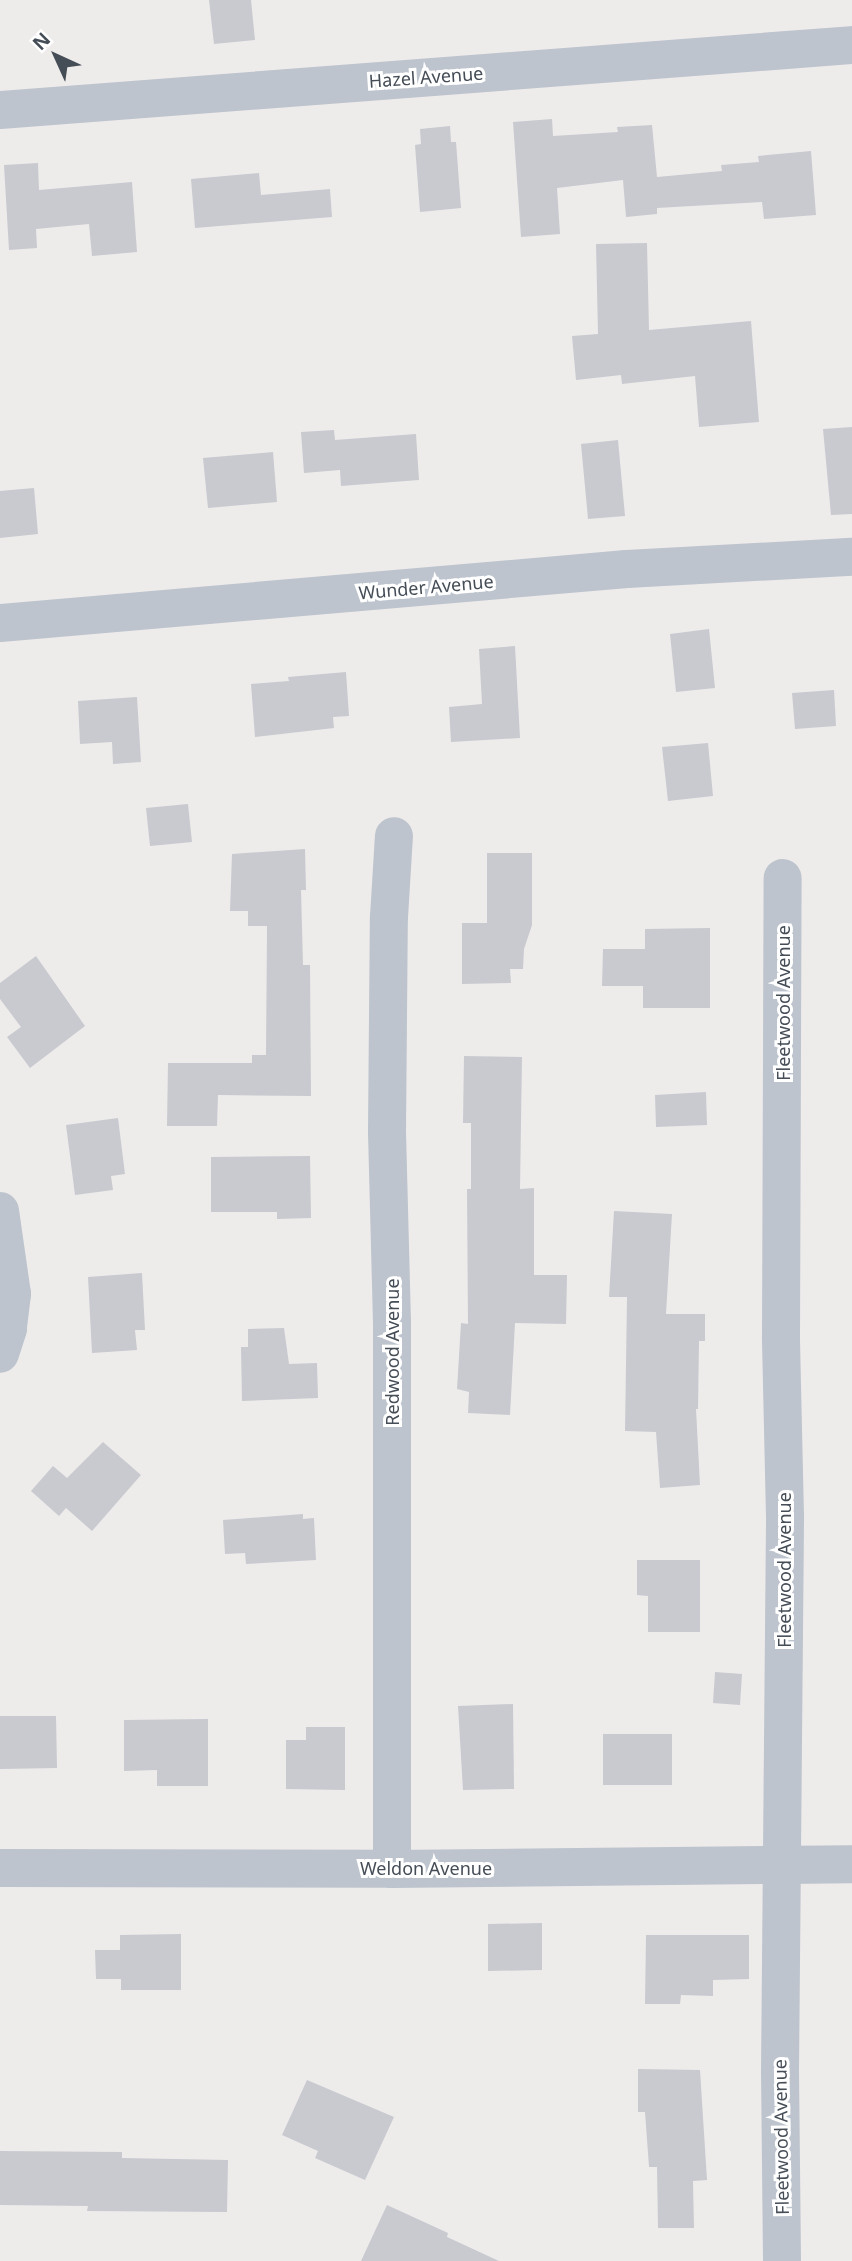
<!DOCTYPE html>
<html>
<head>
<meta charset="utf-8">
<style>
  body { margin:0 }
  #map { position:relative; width:852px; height:2261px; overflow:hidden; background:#eeebeb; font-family:"Noto Sans",sans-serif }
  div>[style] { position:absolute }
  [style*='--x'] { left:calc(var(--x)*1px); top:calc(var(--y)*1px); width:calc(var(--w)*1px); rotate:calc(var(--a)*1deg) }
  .building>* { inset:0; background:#c8cad0 }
  .minor>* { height:38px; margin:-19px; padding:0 19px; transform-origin:19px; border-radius:19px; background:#bdc4cd }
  span { translate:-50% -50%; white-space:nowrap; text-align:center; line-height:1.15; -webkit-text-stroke:6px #fff; paint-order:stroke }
  .street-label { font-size:18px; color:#454d57 }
  .north { position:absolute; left:21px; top:21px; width:70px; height:70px; -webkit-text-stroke:5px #fff; paint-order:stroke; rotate:315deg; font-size:19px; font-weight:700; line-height:28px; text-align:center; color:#454d57 }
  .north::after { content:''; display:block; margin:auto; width:24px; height:32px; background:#454d57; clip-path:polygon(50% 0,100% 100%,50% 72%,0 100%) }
</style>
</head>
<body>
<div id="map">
  <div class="building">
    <i style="clip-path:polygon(209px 0,251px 0,255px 40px,214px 44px)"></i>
    <i style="clip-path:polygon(552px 119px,553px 136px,618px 132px,617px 127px,652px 125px,657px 177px,722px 171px,721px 165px,759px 162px,758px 156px,811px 151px,816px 215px,764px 219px,762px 202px,657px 208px,657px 214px,626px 217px,623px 180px,557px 188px,560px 234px,521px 237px,513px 122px)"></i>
    <i style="clip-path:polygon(450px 126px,451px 142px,456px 142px,461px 208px,420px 212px,415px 145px,421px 144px,420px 129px)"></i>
    <i style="clip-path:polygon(38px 163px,39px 190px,132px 182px,137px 252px,92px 256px,89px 224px,36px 229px,37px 248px,9px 250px,4px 165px)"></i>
    <i style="clip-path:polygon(259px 173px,261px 195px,330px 189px,332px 217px,195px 228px,191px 179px)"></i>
    <i style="clip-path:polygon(647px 243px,649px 330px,751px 321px,759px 422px,699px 427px,695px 376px,622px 384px,621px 375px,576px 380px,572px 336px,598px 334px,596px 244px)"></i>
    <i style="clip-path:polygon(852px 427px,852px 514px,831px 515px,823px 429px)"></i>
    <i style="clip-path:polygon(334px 430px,335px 440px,416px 434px,419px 480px,341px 486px,340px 470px,304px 473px,301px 432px)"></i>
    <i style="clip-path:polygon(618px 440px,625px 516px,588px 519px,581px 444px)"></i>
    <i style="clip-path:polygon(273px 452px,277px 502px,208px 508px,203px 458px)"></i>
    <i style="clip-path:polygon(34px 488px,38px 534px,0 538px,0 491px)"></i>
    <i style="clip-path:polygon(709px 629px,715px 688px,676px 692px,670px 634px)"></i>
    <i style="clip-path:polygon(515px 646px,520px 738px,451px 742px,449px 707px,482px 704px,479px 649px)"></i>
    <i style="clip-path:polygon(346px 672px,349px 716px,333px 717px,334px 728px,255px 737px,251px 684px,289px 681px,288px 677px)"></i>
    <i style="clip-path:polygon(834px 690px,836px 726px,795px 729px,792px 693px)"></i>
    <i style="clip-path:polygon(137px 697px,141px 762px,113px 764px,112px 742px,80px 744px,78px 701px)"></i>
    <i style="clip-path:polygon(708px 743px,713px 796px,668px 801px,662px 747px)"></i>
    <i style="clip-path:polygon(188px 804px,192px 842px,150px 846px,146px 808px)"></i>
    <i style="clip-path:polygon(305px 849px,306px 890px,301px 890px,303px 965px,310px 965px,311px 1096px,218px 1095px,217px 1126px,167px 1126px,168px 1063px,252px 1063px,252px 1055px,266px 1055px,267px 926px,248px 926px,248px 911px,230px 911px,232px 854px)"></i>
    <i style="clip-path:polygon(487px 853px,532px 853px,532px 925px,524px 949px,523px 969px,510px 969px,511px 983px,462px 984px,462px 923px,487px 923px)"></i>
    <i style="clip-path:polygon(710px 928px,710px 1008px,643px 1008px,643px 986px,602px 986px,603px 949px,645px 949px,645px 929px)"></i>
    <i style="clip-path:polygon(36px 956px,85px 1026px,30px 1068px,7px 1037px,21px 1027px,0 999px,0 983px)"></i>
    <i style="clip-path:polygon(464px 1056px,522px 1057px,520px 1189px,534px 1188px,534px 1275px,567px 1275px,566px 1324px,515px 1323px,510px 1415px,468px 1413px,469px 1392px,457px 1389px,461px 1323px,468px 1324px,467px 1189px,471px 1189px,471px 1123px,463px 1123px)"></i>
    <i style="clip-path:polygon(706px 1092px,707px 1125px,656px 1127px,655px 1095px)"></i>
    <i style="clip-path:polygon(118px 1118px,125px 1174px,111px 1176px,113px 1190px,75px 1195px,66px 1125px)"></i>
    <i style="clip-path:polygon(310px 1156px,311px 1218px,277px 1219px,277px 1212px,211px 1212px,211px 1157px)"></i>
    <i style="clip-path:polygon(614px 1211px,672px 1214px,666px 1314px,705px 1314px,705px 1341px,699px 1341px,698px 1409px,696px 1409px,700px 1485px,660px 1488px,656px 1432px,625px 1431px,627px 1297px,609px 1297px)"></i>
    <i style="clip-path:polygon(142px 1273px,145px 1330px,135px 1330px,137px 1350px,92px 1353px,88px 1277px)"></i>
    <i style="clip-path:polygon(284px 1328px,289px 1364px,317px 1363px,318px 1398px,242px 1401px,241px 1347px,248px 1347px,248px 1329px)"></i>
    <i style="clip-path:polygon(103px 1442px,141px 1475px,92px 1531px,66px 1508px,59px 1516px,31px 1491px,53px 1466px,67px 1478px)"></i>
    <i style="clip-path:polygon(303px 1514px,303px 1519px,314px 1518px,316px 1560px,246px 1564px,245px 1553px,225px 1554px,223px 1520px)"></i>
    <i style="clip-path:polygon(637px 1560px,700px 1560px,700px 1632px,648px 1632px,648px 1596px,637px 1595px)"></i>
    <i style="clip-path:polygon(715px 1672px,742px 1674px,740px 1705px,713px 1703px)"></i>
    <i style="clip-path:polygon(513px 1704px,514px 1789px,463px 1790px,458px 1706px)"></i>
    <i style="clip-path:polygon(0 1716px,56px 1716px,57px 1768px,0 1769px)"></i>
    <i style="clip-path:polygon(208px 1719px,208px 1786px,157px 1786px,157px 1770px,124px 1771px,124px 1720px)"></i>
    <i style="clip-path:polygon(306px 1727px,345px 1727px,345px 1790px,286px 1789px,286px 1740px,306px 1740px)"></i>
    <i style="clip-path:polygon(603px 1734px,672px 1734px,672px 1785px,603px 1785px)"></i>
    <i style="clip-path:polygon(542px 1923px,542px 1970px,488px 1971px,488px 1924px)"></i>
    <i style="clip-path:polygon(181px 1934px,181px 1990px,121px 1990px,121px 1979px,96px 1979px,95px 1950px,120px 1950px,120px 1935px)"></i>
    <i style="clip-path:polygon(646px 1935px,749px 1935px,749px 1979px,713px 1980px,713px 1996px,681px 1995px,680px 2004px,645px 2004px)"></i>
    <i style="clip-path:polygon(638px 2069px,700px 2070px,707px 2180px,693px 2181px,694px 2228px,658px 2228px,657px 2167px,649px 2167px,645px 2112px,638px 2112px)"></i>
    <i style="clip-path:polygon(307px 2080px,394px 2117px,365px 2180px,315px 2158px,318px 2151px,282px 2135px)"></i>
    <i style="clip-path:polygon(0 2151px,122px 2152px,122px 2158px,228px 2160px,227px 2212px,87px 2211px,88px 2206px,0 2205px)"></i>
    <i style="clip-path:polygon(387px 2205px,448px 2233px,447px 2237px,499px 2261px,361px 2261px)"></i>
  </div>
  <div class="minor">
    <i style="--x:0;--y:110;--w:854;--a:-4.36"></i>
    <i style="--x:0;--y:623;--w:629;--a:-4.92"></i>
    <i style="--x:627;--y:569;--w:225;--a:-3.1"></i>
    <i style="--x:0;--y:1211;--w:84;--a:81.8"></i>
    <i style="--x:12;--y:1294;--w:35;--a:97"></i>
    <i style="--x:8;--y:1329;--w:26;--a:108"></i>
    <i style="--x:0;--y:1868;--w:392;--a:0.1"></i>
    <i style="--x:392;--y:1869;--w:460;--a:-0.6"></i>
    <i style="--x:392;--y:1869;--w:546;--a:-90"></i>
    <i style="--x:392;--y:1323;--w:192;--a:-91.5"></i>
    <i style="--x:387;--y:1131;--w:214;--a:-89.5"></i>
    <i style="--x:389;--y:917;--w:81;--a:-86.5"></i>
    <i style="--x:782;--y:2261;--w:189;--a:-90.6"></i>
    <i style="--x:780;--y:2072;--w:555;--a:-89.48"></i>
    <i style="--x:785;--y:1517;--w:180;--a:-91.3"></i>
    <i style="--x:781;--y:1337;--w:459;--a:-89.8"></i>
  </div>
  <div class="street-label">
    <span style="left:426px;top:77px;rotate:-4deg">Hazel Avenue</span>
    <span style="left:426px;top:587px;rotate:-5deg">Wunder Avenue</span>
    <span style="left:783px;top:1003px;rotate:-90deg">Fleetwood Avenue</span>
    <span style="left:392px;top:1352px;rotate:-90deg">Redwood Avenue</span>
    <span style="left:784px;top:1570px;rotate:-90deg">Fleetwood Avenue</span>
    <span style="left:426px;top:1868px">Weldon Avenue</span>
    <span style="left:781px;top:2137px;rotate:-91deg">Fleetwood Avenue</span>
  </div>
  <div class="north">N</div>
</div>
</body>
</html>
